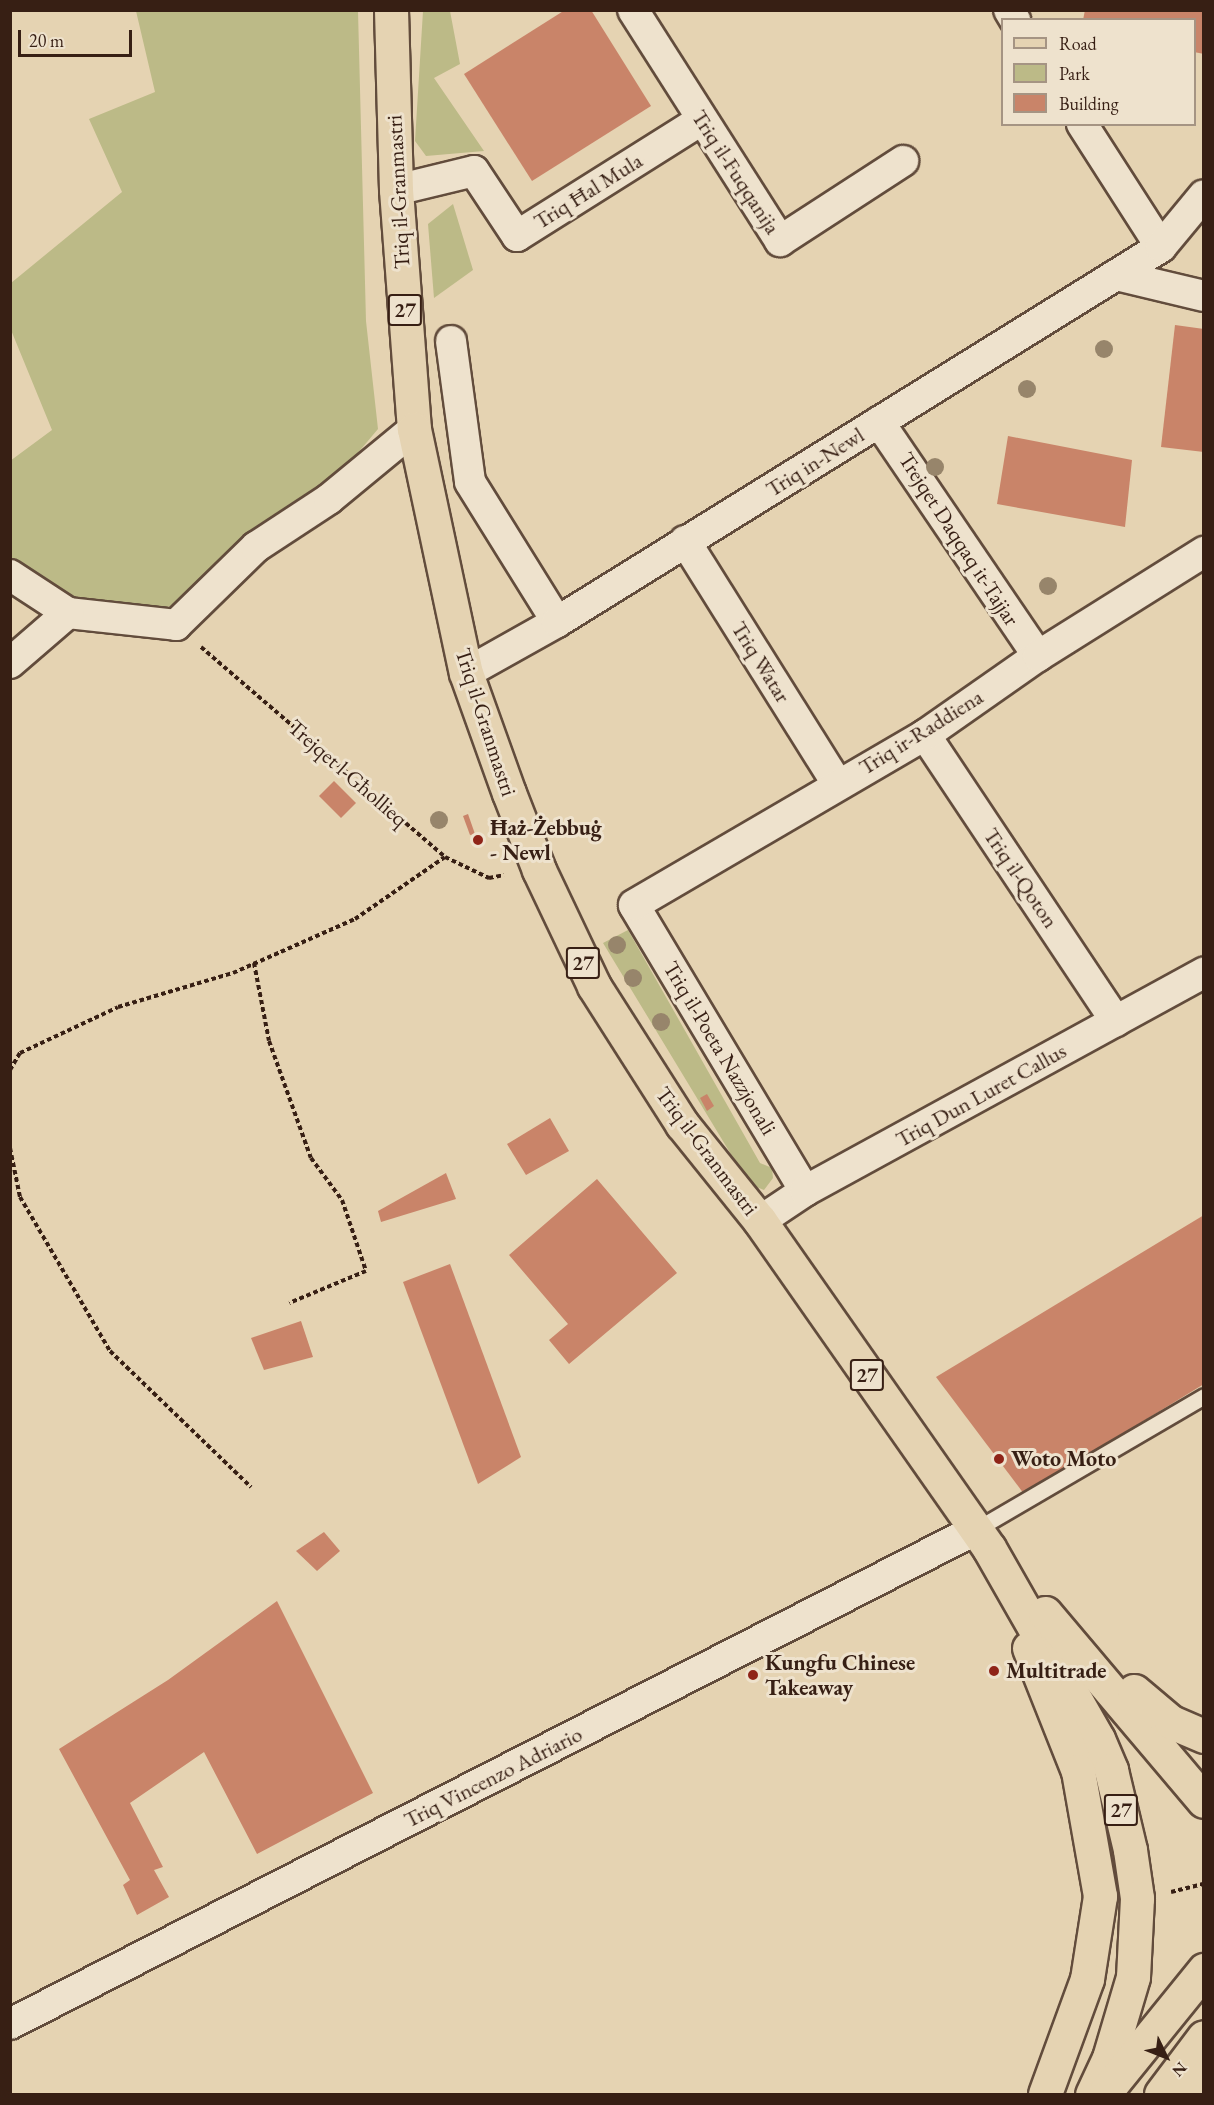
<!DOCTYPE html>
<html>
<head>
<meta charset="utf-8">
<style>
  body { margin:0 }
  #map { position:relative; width:1214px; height:2105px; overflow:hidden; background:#e5d3b2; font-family:"EB Garamond",serif }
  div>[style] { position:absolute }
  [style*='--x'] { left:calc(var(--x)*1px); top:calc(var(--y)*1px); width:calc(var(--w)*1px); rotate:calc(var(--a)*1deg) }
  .green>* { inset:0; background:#bcba87 }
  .building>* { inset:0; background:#c98469 }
  .path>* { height:4px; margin-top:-2px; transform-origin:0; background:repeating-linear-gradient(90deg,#371f14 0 4.5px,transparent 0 7.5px) }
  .roads { filter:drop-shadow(2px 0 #624c3c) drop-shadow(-2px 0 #624c3c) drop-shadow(0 2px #624c3c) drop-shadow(0 -2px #624c3c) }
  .service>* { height:15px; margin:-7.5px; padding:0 7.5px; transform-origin:7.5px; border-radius:7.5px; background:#eee2cd }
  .minor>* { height:30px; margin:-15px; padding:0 15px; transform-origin:15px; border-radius:15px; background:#eee2cd }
  .primary>* { height:33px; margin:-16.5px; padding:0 16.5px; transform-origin:16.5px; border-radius:16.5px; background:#e5d3b2 }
  .trunk>* { height:33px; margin:-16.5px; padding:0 16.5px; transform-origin:16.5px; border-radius:16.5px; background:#e5d3b2 }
  .trees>* { width:18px; height:18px; margin:-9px; border-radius:50%; background:#97856b }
  .dots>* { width:16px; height:16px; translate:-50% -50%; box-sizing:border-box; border:3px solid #eee2cd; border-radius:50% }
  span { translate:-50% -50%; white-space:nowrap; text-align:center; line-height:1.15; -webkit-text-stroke:6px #eee2cd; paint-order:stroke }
  .shield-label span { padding:2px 4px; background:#eee2cd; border:2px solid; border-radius:4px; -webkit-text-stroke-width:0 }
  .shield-label { font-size:21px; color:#371f14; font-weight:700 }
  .street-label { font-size:22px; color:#371f14 }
  .poi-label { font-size:22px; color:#371f14; font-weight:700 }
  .left { translate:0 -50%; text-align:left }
  .frame { position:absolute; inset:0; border:12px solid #371f14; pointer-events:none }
  .legend { position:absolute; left:1001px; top:18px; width:195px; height:108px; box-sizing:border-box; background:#eee2cd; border:2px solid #a59483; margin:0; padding:8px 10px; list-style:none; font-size:18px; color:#371f14 }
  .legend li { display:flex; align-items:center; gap:12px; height:30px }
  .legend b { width:30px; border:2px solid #a59483 }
  .north { position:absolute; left:1136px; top:2027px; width:60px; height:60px; -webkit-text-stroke:4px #eee2cd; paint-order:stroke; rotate:133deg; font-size:16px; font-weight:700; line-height:24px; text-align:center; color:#371f14 }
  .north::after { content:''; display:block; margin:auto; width:21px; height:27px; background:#371f14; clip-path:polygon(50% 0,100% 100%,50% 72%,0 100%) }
  .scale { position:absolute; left:18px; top:30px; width:114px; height:27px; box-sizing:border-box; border:3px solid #371f14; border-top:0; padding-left:8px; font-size:18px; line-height:21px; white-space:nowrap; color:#371f14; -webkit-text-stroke:4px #eee2cd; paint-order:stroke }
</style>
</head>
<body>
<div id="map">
  <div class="green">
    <i style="clip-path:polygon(136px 11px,358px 11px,366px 321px,378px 429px,323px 494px,189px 599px,159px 610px,71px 596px,11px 562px,10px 461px,52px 430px,11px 330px,11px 283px,122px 192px,89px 119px,155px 92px)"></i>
    <i style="clip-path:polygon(423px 11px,450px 11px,460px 64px,434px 78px,484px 151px,426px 156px,415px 141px)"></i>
    <i style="clip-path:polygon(453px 204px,473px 270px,434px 298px,428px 224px)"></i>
    <i style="clip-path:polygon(628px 930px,760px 1163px,772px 1168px,773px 1178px,764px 1190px,749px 1184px,603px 943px)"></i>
  </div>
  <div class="building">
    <i style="clip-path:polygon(565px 10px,591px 10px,651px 106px,532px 181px,464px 74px)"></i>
    <i style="clip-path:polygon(1085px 10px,1204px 10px,1204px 54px,1194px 52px,1194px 20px,1083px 20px)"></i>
    <i style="clip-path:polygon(1175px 325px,1204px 329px,1204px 452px,1161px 447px)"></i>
    <i style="clip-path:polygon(1008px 436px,1132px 460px,1125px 527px,997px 504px)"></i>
    <i style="clip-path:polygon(334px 781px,356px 803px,341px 818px,319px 796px)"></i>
    <i style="clip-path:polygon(468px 814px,475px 834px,470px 835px,463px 816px)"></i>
    <i style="clip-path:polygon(707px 1094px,714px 1106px,707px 1111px,700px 1098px)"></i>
    <i style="clip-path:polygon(550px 1118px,569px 1151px,526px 1175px,507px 1144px)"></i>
    <i style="clip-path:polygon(446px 1173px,456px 1199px,381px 1222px,378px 1211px)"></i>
    <i style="clip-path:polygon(597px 1179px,677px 1273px,569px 1364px,549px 1340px,568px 1324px,509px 1255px)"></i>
    <i style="clip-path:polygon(1204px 1215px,1204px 1384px,1024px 1494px,936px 1377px)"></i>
    <i style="clip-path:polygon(450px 1264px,521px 1457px,478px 1484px,403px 1282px)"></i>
    <i style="clip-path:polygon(301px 1321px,313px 1357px,264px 1370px,251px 1338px)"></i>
    <i style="clip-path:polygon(324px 1532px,340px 1551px,317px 1571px,296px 1551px)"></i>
    <i style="clip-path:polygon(277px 1601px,373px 1793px,257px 1854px,204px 1752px,130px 1803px,163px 1867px,154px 1870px,169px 1897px,137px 1915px,123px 1885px,130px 1880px,59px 1749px,168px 1680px)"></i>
  </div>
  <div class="path">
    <i style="--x:201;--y:647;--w:322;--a:40.7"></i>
    <i style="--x:445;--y:857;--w:49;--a:25.5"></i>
    <i style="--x:489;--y:878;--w:15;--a:-11"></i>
    <i style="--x:254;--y:963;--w:79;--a:79.1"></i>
    <i style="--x:269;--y:1041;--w:124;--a:70.3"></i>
    <i style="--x:311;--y:1158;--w:52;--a:53.6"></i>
    <i style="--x:342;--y:1200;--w:75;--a:71.3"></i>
    <i style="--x:366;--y:1271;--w:83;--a:157.4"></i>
    <i style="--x:10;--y:1070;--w:20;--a:-60"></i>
    <i style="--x:20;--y:1053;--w:108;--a:-25.1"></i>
    <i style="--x:118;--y:1007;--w:120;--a:-16.5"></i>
    <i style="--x:233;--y:973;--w:133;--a:-23.9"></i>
    <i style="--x:355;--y:919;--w:109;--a:-34.6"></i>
    <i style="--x:10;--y:1148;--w:50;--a:78.5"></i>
    <i style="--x:20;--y:1197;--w:178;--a:59.7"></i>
    <i style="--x:110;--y:1351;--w:196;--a:44"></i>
    <i style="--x:1171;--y:1892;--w:34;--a:-14"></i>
  </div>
  <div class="roads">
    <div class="service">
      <i style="--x:975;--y:1530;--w:265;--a:-30.3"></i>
    </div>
    <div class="minor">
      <i style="--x:633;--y:10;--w:274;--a:57.5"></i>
      <i style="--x:780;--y:241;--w:147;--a:-33"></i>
      <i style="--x:1009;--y:10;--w:12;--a:59"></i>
      <i style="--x:1082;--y:124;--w:146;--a:57.3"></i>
      <i style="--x:396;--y:190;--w:80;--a:-13.7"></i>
      <i style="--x:474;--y:171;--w:78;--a:56.5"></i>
      <i style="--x:517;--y:236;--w:218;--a:-32.2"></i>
      <i style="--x:1116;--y:275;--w:90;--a:13.4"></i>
      <i style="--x:451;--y:341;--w:142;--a:82.3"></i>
      <i style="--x:470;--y:482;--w:165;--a:58.1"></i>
      <i style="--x:879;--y:422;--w:283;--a:55.8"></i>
      <i style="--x:685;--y:541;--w:286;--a:57.9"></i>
      <i style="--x:10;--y:575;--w:69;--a:33.2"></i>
      <i style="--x:68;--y:613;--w:109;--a:6.3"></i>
      <i style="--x:176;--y:625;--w:112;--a:-44.3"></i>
      <i style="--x:256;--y:547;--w:87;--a:-33.3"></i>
      <i style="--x:329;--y:499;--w:110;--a:-39.5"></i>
      <i style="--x:10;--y:663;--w:77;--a:-40.8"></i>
      <i style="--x:466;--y:673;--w:104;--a:-29.3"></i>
      <i style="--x:557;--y:622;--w:711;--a:-31.83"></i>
      <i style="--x:1161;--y:247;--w:67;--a:-50.4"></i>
      <i style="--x:925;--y:735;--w:344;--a:56.3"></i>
      <i style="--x:805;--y:1191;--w:333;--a:-120.9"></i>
      <i style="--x:634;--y:905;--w:337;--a:-30.3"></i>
      <i style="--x:925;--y:735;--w:138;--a:-35"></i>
      <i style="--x:1038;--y:656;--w:196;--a:-32.1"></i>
      <i style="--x:760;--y:1221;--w:54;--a:-33.7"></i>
      <i style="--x:805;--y:1191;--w:455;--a:-28.7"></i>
      <i style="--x:10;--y:2024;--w:1084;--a:-27.11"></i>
    </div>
    <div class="primary">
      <i style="--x:391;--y:10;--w:180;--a:88.4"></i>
      <i style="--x:396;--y:190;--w:240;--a:85.7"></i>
      <i style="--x:414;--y:429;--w:249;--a:78"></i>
      <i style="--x:466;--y:673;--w:127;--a:70.3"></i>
      <i style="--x:509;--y:793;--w:83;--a:68.7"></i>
      <i style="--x:539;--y:870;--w:128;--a:64.6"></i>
      <i style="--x:594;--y:986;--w:164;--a:57.5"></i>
      <i style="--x:682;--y:1124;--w:124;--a:51.2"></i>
      <i style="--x:760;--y:1221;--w:399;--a:55"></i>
    </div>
    <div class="trunk">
      <i style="--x:989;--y:1548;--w:220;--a:60.3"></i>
      <i style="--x:1098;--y:1739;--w:34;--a:67"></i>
      <i style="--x:1111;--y:1770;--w:82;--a:76.6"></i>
      <i style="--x:1130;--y:1850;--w:49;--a:81.7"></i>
      <i style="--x:1137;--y:1898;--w:79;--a:92.9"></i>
      <i style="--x:1133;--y:1977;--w:84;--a:106.5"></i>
      <i style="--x:1109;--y:2058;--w:40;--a:115"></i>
      <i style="--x:1045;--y:1613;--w:246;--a:49.8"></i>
      <i style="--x:1029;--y:1648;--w:132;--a:68.3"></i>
      <i style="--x:1078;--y:1771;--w:127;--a:80"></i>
      <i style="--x:1100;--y:1896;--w:84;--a:98.9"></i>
      <i style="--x:1087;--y:1979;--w:122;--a:110.1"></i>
      <i style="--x:1134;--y:1691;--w:48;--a:40"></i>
      <i style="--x:1171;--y:1722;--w:36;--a:23"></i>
      <i style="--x:1106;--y:2091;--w:156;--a:-51"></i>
      <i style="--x:1161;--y:2094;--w:71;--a:-53"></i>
      <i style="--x:1190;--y:2094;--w:21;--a:-49"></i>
    </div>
  </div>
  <div class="trees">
    <i style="left:1104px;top:349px"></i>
    <i style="left:1027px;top:389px"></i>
    <i style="left:935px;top:467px"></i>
    <i style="left:1048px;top:586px"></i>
    <i style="left:439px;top:820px"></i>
    <i style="left:617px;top:945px"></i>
    <i style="left:633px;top:978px"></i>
    <i style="left:661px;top:1022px"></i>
  </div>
  <div class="dots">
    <i style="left:478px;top:840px;background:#8f2418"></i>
    <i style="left:999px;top:1459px;background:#8f2418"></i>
    <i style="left:994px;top:1671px;background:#8f2418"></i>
    <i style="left:753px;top:1675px;background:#8f2418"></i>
  </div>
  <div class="shield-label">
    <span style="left:405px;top:310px">27</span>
    <span style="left:583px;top:963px">27</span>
    <span style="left:867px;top:1375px">27</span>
    <span style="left:1121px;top:1810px">27</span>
  </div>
  <div class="street-label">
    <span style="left:736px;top:172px;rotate:57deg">Triq il-Fuqqanija</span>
    <span style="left:588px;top:191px;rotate:-32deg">Triq Ħal Mula</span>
    <span style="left:398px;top:192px;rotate:-93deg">Triq il-Granmastri</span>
    <span style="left:815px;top:462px;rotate:-32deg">Triq in-Newl</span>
    <span style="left:959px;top:539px;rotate:57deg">Trejqet Daqqaq it-Tajjar</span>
    <span style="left:761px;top:662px;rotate:58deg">Triq Watar</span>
    <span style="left:486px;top:722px;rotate:72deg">Triq il-Granmastri</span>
    <span style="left:921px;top:732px;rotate:-32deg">Triq ir-Raddiena</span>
    <span style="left:348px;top:773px;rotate:41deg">Trejqet l-Għollieq</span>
    <span style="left:1021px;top:878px;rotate:56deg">Triq il-Qoton</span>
    <span style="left:720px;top:1048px;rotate:59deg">Triq il-Poeta Nazzjonali</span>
    <span style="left:981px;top:1095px;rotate:-29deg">Triq Dun Luret Callus</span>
    <span style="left:707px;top:1151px;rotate:53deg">Triq il-Granmastri</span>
    <span style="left:493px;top:1777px;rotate:-27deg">Triq Vincenzo Adriario</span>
  </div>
  <div class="poi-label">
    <span class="left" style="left:490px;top:840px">Ħaż-Żebbuġ<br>- Newl</span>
    <span class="left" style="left:1011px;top:1459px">Woto Moto</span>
    <span class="left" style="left:765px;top:1675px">Kungfu Chinese<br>Takeaway</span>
    <span class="left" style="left:1006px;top:1671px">Multitrade</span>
  </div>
  <div class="frame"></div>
  <ul class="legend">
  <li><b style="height:8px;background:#e5d3b2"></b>Road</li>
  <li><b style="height:16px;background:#bcba87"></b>Park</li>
  <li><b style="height:16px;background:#c98469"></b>Building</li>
  </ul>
  <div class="north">N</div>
  <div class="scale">20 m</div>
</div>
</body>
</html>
